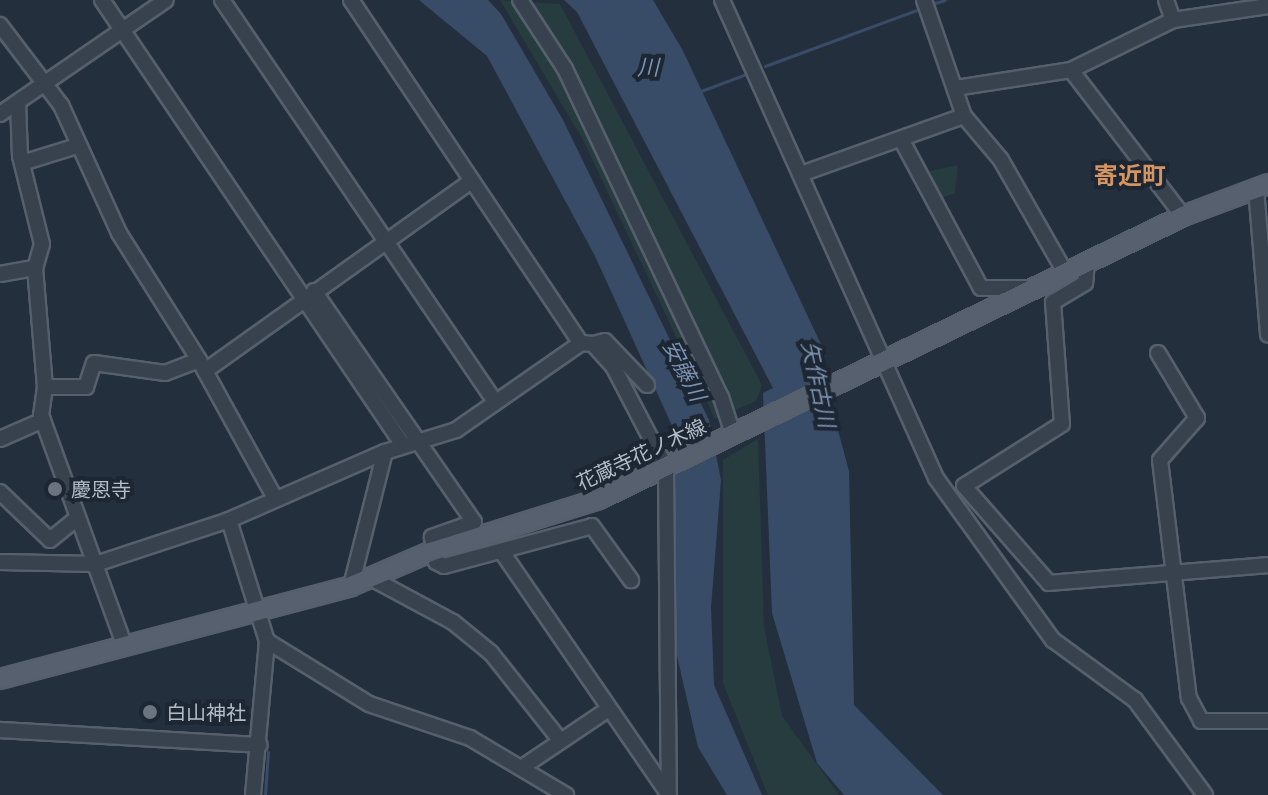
<!DOCTYPE html>
<html>
<head>
<meta charset="utf-8">
<style>
  body { margin:0 }
  #map { position:relative; width:1268px; height:795px; overflow:hidden; background:#242f3e; font-family:Lato,"Noto Sans JP",sans-serif }
  div>[style] { position:absolute }
  [style*='--x'] { left:calc(var(--x)*1px); top:calc(var(--y)*1px); width:calc(var(--w)*1px); rotate:calc(var(--a)*1deg) }
  .green>* { inset:0; background:#263c3f }
  .water>* { inset:0; background:#394c67 }
  .stream>* { height:3px; margin:-1.5px; padding:0 1.5px; transform-origin:1.5px; border-radius:1.5px; background:#394c67 }
  .roads { filter:drop-shadow(2px 0 #565f6c) drop-shadow(-2px 0 #565f6c) drop-shadow(0 2px #565f6c) drop-shadow(0 -2px #565f6c) }
  .minor>* { height:14px; margin:-7px; padding:0 7px; transform-origin:7px; border-radius:7px; background:#38414e }
  .major>* { height:18px; margin:-9px; padding:0 9px; transform-origin:9px; border-radius:9px; background:#56606e }
  .dots>* { width:22px; height:22px; translate:-50% -50%; box-sizing:border-box; border:4px solid #1d2633; border-radius:50% }
  span { translate:-50% -50%; white-space:nowrap; text-align:center; line-height:1.15; -webkit-text-stroke:8px #1d2633; paint-order:stroke }
  .street-label { font-size:20px; color:#b4bcc9 }
  .poi-label { font-size:20px; color:#b4bcc9 }
  .left { translate:0 -50%; text-align:left }
  .water-label { font-size:22px; color:#7c92b1; font-style:italic }
  .quarter-label { font-size:24px; color:#d59563; font-weight:700 }
</style>
</head>
<body>
<div id="map">
  <div class="green">
    <i style="clip-path:polygon(500px 0,560px 4px,762px 385px,756px 401px,715px 419px,583px 140px)"></i>
    <i style="clip-path:polygon(958px 165px,955px 193px,939px 199px,926px 172px)"></i>
    <i style="clip-path:polygon(758px 439px,764px 627px,782px 716px,839px 795px,768px 795px,723px 683px,723px 460px)"></i>
  </div>
  <div class="water">
    <i style="clip-path:polygon(419px 0,488px 0,501px 14px,563px 120px,709px 420px,721px 480px,711px 608px,714px 685px,762px 795px,727px 795px,698px 747px,674px 643px,674px 430px,595px 256px,487px 56px)"></i>
    <i style="clip-path:polygon(564px 0,653px 0,683px 51px,826px 355px,821px 368px,849px 471px,854px 705px,943px 795px,844px 795px,817px 763px,772px 613px,763px 393px,773px 388px,577px 12px)"></i>
  </div>
  <div class="stream">
    <i style="--x:935;--y:3;--w:10;--a:-17"></i>
    <i style="--x:765;--y:66;--w:167;--a:-20.3"></i>
    <i style="--x:701;--y:91;--w:48;--a:-20.7"></i>
    <i style="--x:265;--y:795;--w:43;--a:-86"></i>
  </div>
  <div class="roads">
    <div class="minor">
      <i style="--x:102;--y:0;--w:537;--a:55.93"></i>
      <i style="--x:222;--y:0;--w:485;--a:55.8"></i>
      <i style="--x:351;--y:0;--w:413;--a:56.2"></i>
      <i style="--x:520;--y:0;--w:82;--a:56.9"></i>
      <i style="--x:565;--y:69;--w:363;--a:64.6"></i>
      <i style="--x:721;--y:397;--w:40;--a:72"></i>
      <i style="--x:722;--y:0;--w:524;--a:65.88"></i>
      <i style="--x:936;--y:478;--w:200;--a:54.2"></i>
      <i style="--x:1053;--y:640;--w:102;--a:36.2"></i>
      <i style="--x:1135;--y:700;--w:118;--a:53.6"></i>
      <i style="--x:924;--y:0;--w:123;--a:71"></i>
      <i style="--x:964;--y:116;--w:57;--a:49.9"></i>
      <i style="--x:1001;--y:160;--w:129;--a:60.3"></i>
      <i style="--x:1166;--y:0;--w:21;--a:71"></i>
      <i style="--x:0;--y:25;--w:101;--a:52.7"></i>
      <i style="--x:61;--y:105;--w:141;--a:65.6"></i>
      <i style="--x:119;--y:233;--w:150;--a:57.8"></i>
      <i style="--x:1071;--y:70;--w:114;--a:-26.1"></i>
      <i style="--x:1173;--y:20;--w:96;--a:-8.4"></i>
      <i style="--x:955;--y:88;--w:117;--a:-8.8"></i>
      <i style="--x:1071;--y:70;--w:184;--a:52.5"></i>
      <i style="--x:18;--y:102;--w:54;--a:87.9"></i>
      <i style="--x:20;--y:156;--w:91;--a:76"></i>
      <i style="--x:42;--y:244;--w:25;--a:106"></i>
      <i style="--x:35;--y:268;--w:119;--a:85.2"></i>
      <i style="--x:45;--y:387;--w:28;--a:98"></i>
      <i style="--x:41;--y:415;--w:240;--a:70.1"></i>
      <i style="--x:0;--y:114;--w:201;--a:-34.5"></i>
      <i style="--x:901;--y:139;--w:169;--a:61.8"></i>
      <i style="--x:981;--y:288;--w:50;--a:0"></i>
      <i style="--x:22;--y:163;--w:58;--a:-17.2"></i>
      <i style="--x:801;--y:174;--w:173;--a:-19.6"></i>
      <i style="--x:1256;--y:188;--w:147;--a:85.3"></i>
      <i style="--x:1087;--y:262;--w:21;--a:95"></i>
      <i style="--x:1085;--y:283;--w:37;--a:149"></i>
      <i style="--x:1053;--y:302;--w:122;--a:85.8"></i>
      <i style="--x:1062;--y:424;--w:116;--a:147.7"></i>
      <i style="--x:964;--y:486;--w:129;--a:48.8"></i>
      <i style="--x:1049;--y:583;--w:220;--a:-4.7"></i>
      <i style="--x:0;--y:274;--w:36;--a:-10"></i>
      <i style="--x:314;--y:291;--w:281;--a:55.3"></i>
      <i style="--x:474;--y:522;--w:45;--a:160.3"></i>
      <i style="--x:432;--y:537;--w:25;--a:81"></i>
      <i style="--x:436;--y:562;--w:9;--a:27"></i>
      <i style="--x:444;--y:566;--w:153;--a:-15.1"></i>
      <i style="--x:592;--y:526;--w:67;--a:54.2"></i>
      <i style="--x:593;--y:344;--w:12;--a:-14"></i>
      <i style="--x:605;--y:341;--w:61;--a:46.3"></i>
      <i style="--x:1158;--y:353;--w:76;--a:59"></i>
      <i style="--x:1197;--y:418;--w:56;--a:131.4"></i>
      <i style="--x:1160;--y:460;--w:240;--a:83.1"></i>
      <i style="--x:1189;--y:698;--w:26;--a:62"></i>
      <i style="--x:1201;--y:721;--w:67;--a:0"></i>
      <i style="--x:205;--y:371;--w:327;--a:-35.5"></i>
      <i style="--x:45;--y:387;--w:41;--a:0"></i>
      <i style="--x:86;--y:387;--w:25;--a:-72"></i>
      <i style="--x:94;--y:363;--w:72;--a:8"></i>
      <i style="--x:165;--y:373;--w:36;--a:-21"></i>
      <i style="--x:199;--y:360;--w:158;--a:61.2"></i>
      <i style="--x:0;--y:439;--w:47;--a:-23.8"></i>
      <i style="--x:0;--y:492;--w:69;--a:43.8"></i>
      <i style="--x:50;--y:540;--w:33;--a:-39"></i>
      <i style="--x:229;--y:520;--w:127;--a:72.6"></i>
      <i style="--x:267;--y:641;--w:155;--a:95.2"></i>
      <i style="--x:502;--y:552;--w:295;--a:55.5"></i>
      <i style="--x:0;--y:562;--w:96;--a:1.2"></i>
      <i style="--x:96;--y:564;--w:140;--a:-18.3"></i>
      <i style="--x:229;--y:520;--w:170;--a:-23.6"></i>
      <i style="--x:385;--y:452;--w:74;--a:-17.2"></i>
      <i style="--x:456;--y:430;--w:152;--a:-34.8"></i>
      <i style="--x:581;--y:343;--w:12;--a:5"></i>
      <i style="--x:593;--y:344;--w:30;--a:48"></i>
      <i style="--x:613;--y:366;--w:115;--a:62.5"></i>
      <i style="--x:666;--y:468;--w:327;--a:89.5"></i>
      <i style="--x:373;--y:579;--w:91;--a:28.3"></i>
      <i style="--x:453;--y:622;--w:49;--a:39.2"></i>
      <i style="--x:491;--y:653;--w:111;--a:51.6"></i>
      <i style="--x:351;--y:586;--w:138;--a:-75.8"></i>
      <i style="--x:267;--y:641;--w:120;--a:31.7"></i>
      <i style="--x:369;--y:704;--w:107;--a:18.6"></i>
      <i style="--x:470;--y:738;--w:112;--a:30.7"></i>
      <i style="--x:0;--y:730;--w:260;--a:3.3"></i>
      <i style="--x:524;--y:766;--w:100;--a:-34"></i>
    </div>
    <div class="major">
      <i style="--x:0;--y:679;--w:363;--a:-14.8"></i>
      <i style="--x:351;--y:586;--w:86;--a:-23.3"></i>
      <i style="--x:430;--y:552;--w:177;--a:-17.4"></i>
      <i style="--x:599;--y:499;--w:649;--a:-25.85"></i>
      <i style="--x:1183;--y:216;--w:91;--a:-20.6"></i>
    </div>
  </div>
  <div class="dots">
    <i style="left:55px;top:489px;background:#6b7280"></i>
    <i style="left:150px;top:712px;background:#6b7280"></i>
  </div>
  <div class="street-label">
    <span style="left:641px;top:454px;rotate:-25deg">花蔵寺花ノ木線</span>
  </div>
  <div class="poi-label">
    <span class="left" style="left:71px;top:489px">慶恩寺</span>
    <span class="left" style="left:166px;top:712px">白山神社</span>
  </div>
  <div class="water-label">
    <span style="left:648px;top:67px">川</span>
    <span style="left:685px;top:370px;rotate:63deg">安藤川</span>
    <span style="left:819px;top:384px;rotate:78deg">矢作古川</span>
  </div>
  <div class="quarter-label">
    <span style="left:1130px;top:175px">寄近町</span>
  </div>
</div>
</body>
</html>
